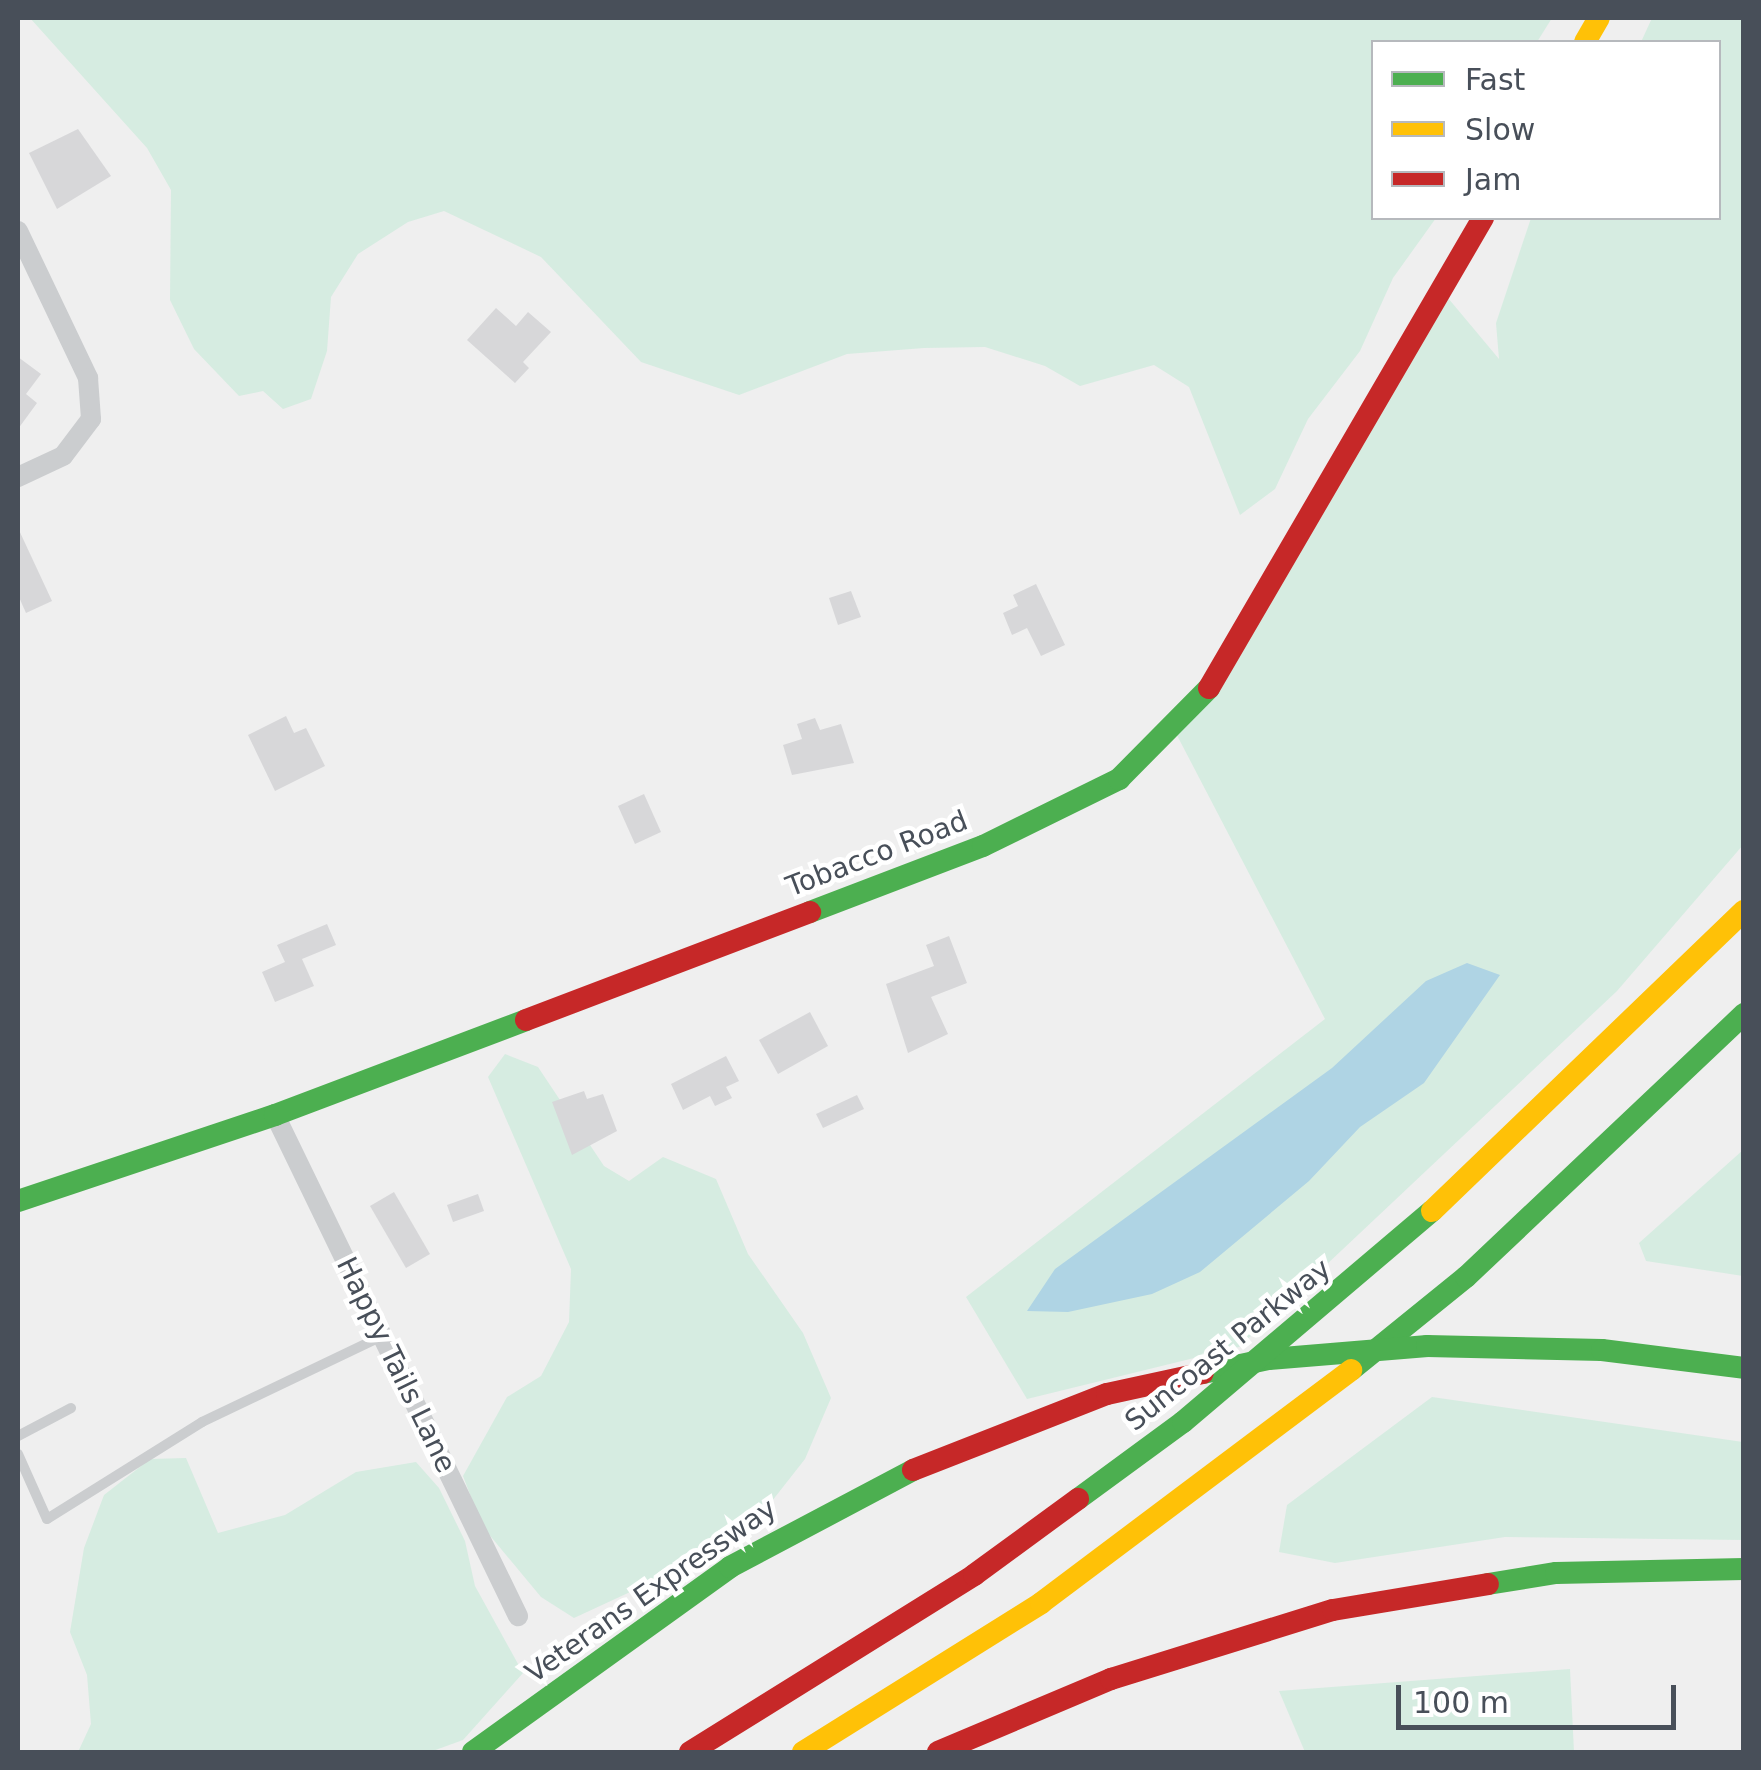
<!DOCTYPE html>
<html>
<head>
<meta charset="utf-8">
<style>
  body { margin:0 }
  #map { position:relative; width:1761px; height:1770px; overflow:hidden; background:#efefef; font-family:"DejaVu Sans",sans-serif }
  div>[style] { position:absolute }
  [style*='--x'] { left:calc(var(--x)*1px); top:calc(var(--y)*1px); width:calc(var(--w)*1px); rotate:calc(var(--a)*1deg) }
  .green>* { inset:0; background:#d6ece1 }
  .water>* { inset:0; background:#afd4e4 }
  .building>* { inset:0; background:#d7d7d9 }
  .lane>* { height:10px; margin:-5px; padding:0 5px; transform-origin:5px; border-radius:5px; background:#cbcdcf }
  .street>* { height:20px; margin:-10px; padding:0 10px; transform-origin:10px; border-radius:10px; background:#cbcdcf }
  .fast>* { height:22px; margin:-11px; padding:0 11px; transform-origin:11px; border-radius:11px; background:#4caf50 }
  .slow>* { height:22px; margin:-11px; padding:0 11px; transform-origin:11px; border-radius:11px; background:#ffc107 }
  .jam>* { height:22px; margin:-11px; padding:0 11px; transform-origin:11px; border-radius:11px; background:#c62828 }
  span { translate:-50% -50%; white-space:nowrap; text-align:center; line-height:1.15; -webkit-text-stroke:9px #fff; paint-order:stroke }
  .street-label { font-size:28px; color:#484f59 }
  .frame { position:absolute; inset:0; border:20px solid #484f59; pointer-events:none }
  .legend { position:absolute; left:1371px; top:40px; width:350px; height:180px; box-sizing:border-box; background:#fff; border:2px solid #b6b9bd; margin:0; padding:12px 18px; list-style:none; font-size:30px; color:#484f59 }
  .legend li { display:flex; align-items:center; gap:20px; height:50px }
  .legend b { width:50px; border:2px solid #b6b9bd }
  .scale { position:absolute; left:1396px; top:1685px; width:280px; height:45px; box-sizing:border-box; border:5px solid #484f59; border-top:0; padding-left:12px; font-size:30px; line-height:35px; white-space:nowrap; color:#484f59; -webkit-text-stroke:8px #fff; paint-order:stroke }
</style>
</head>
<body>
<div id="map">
  <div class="green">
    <i style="clip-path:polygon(30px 18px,1552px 18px,1537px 42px,1374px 42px,1374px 218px,1436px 218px,1393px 278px,1360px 351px,1308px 419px,1275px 489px,1240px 515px,1189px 387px,1154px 365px,1080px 386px,1045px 366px,985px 347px,924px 348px,847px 354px,739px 395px,641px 362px,541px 257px,444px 211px,408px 222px,358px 254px,331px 297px,327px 351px,311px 399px,283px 409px,263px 391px,239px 396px,194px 349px,170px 300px,171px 190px,147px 148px)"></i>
    <i style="clip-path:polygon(1652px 18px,1743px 18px,1743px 845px,1617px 991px,1239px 1347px,1027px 1399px,966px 1297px,1325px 1019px,1169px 720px,1219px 663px,1443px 292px,1499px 359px,1496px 323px,1531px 218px,1718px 218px,1718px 42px,1641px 42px)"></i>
    <i style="clip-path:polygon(505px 1054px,538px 1067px,604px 1166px,629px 1181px,663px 1157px,716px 1179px,748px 1254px,803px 1333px,831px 1398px,805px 1459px,772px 1501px,695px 1562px,574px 1618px,541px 1597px,482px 1526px,463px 1476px,507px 1397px,541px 1376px,569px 1322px,571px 1269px,488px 1077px)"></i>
    <i style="clip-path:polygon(1743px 1150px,1743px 1276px,1646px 1261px,1639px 1243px)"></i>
    <i style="clip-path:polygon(1432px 1397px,1743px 1442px,1743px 1540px,1505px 1537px,1335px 1563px,1279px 1552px,1287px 1505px)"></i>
    <i style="clip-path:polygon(186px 1458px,218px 1533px,285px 1515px,356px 1472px,416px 1462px,439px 1488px,465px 1541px,475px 1586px,523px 1673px,463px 1740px,430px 1752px,78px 1752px,91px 1724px,87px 1675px,70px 1632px,84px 1548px,104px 1495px,150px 1459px)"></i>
    <i style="clip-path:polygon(1570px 1669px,1574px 1752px,1305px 1752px,1279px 1691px)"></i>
  </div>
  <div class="water">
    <i style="clip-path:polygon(1467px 963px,1500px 975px,1424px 1083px,1360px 1127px,1309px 1181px,1200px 1272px,1152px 1294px,1068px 1312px,1027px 1311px,1055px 1269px,1332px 1068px,1426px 981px)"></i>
  </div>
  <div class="building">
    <i style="clip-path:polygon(78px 129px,111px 176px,57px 209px,29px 153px)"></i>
    <i style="clip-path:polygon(496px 308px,516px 326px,528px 312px,551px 332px,523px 362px,529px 368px,515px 383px,467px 340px)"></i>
    <i style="clip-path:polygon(18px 357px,41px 374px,26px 394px,37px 403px,18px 429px)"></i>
    <i style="clip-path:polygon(18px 528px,52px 601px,26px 613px,18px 595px)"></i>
    <i style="clip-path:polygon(1036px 584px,1065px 645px,1041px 656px,1027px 628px,1012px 635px,1003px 613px,1018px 606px,1013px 595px)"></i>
    <i style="clip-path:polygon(851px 591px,861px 617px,838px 625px,829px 598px)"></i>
    <i style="clip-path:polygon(286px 716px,294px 733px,306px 728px,325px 766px,275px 791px,248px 735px)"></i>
    <i style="clip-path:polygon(815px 718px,820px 730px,841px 724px,854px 763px,792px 775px,783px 745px,802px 739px,797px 724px)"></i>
    <i style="clip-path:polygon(644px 794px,661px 832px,635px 844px,618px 806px)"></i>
    <i style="clip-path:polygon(327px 924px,336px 945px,302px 959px,314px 986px,275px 1002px,262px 972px,285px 962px,277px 945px)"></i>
    <i style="clip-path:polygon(949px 936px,967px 983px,931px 997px,948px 1034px,908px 1053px,886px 984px,934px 966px,926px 945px)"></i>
    <i style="clip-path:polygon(810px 1012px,828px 1046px,778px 1074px,759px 1040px)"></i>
    <i style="clip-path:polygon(726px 1056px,739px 1081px,726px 1087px,732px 1098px,715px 1106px,710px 1096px,683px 1110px,671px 1084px)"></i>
    <i style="clip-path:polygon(584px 1091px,587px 1099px,603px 1094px,617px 1131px,572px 1155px,552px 1102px)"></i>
    <i style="clip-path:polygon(857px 1095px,864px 1109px,823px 1128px,816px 1114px)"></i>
    <i style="clip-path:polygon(394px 1192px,430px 1254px,406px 1268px,370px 1206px)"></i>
    <i style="clip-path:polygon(478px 1194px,484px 1211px,453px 1222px,447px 1205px)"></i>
  </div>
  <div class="lane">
    <i style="--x:18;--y:1436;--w:60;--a:-27.8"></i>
    <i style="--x:18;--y:1454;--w:71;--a:66"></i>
    <i style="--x:47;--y:1519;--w:183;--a:-32"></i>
    <i style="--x:202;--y:1422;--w:199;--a:-25.5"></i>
  </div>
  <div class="street">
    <i style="--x:18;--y:231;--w:163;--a:64.5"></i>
    <i style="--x:88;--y:378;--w:41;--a:85.8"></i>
    <i style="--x:91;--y:419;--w:46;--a:127.1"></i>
    <i style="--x:63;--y:456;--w:50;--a:155"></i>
    <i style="--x:275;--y:1115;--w:557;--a:64.13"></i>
  </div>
  <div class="fast">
    <i style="--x:810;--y:912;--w:185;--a:-20.9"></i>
    <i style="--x:983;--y:846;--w:152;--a:-26.2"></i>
    <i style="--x:1119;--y:779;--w:128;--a:-45.3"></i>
    <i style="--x:18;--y:1201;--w:271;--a:-18.5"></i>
    <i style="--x:275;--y:1115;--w:268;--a:-20.7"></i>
    <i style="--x:1351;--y:1370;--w:148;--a:-39"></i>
    <i style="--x:1466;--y:1277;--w:383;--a:-43.4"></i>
    <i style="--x:1203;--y:1373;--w:67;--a:-12"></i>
    <i style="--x:1269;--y:1359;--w:159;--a:-4.7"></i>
    <i style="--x:1427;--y:1346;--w:175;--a:1.3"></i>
    <i style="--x:1602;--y:1350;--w:143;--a:7.2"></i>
    <i style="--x:1078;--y:1499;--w:130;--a:-36.3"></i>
    <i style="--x:1183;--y:1422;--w:326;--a:-40.3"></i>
    <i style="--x:1488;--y:1584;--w:69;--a:-9.2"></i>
    <i style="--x:1556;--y:1573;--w:188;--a:-1.2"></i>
    <i style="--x:473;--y:1752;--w:317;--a:-35.7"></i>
    <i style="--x:730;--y:1567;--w:207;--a:-27.9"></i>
  </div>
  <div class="slow">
    <i style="--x:1585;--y:42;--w:28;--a:-60"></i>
    <i style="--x:1432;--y:1211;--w:433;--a:-43.9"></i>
    <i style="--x:803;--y:1752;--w:281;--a:-32"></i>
    <i style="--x:1041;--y:1603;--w:388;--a:-36.9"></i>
  </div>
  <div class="jam">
    <i style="--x:1209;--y:688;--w:544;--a:-59.76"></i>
    <i style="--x:526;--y:1020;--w:304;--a:-20.8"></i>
    <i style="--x:913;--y:1470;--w:208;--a:-21.4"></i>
    <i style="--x:1107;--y:1394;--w:98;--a:-12.3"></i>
    <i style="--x:690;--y:1752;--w:335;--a:-31.9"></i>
    <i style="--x:974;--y:1575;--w:129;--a:-36.2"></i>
    <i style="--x:938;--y:1752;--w:188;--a:-22.9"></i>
    <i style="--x:1111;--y:1679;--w:232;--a:-17.3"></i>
    <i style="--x:1333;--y:1610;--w:157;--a:-9.5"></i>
  </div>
  <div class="street-label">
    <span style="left:877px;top:854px;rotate:-21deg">Tobacco Road</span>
    <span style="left:1228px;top:1345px;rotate:-39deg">Suncoast Parkway</span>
    <span style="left:396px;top:1365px;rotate:64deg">Happy Tails Lane</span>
    <span style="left:651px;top:1591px;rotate:-35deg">Veterans Expressway</span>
  </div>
  <div class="frame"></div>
  <ul class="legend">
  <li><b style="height:12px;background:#4caf50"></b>Fast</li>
  <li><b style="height:12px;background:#ffc107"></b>Slow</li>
  <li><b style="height:12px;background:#c62828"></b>Jam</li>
  </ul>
  <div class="scale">100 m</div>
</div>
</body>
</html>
